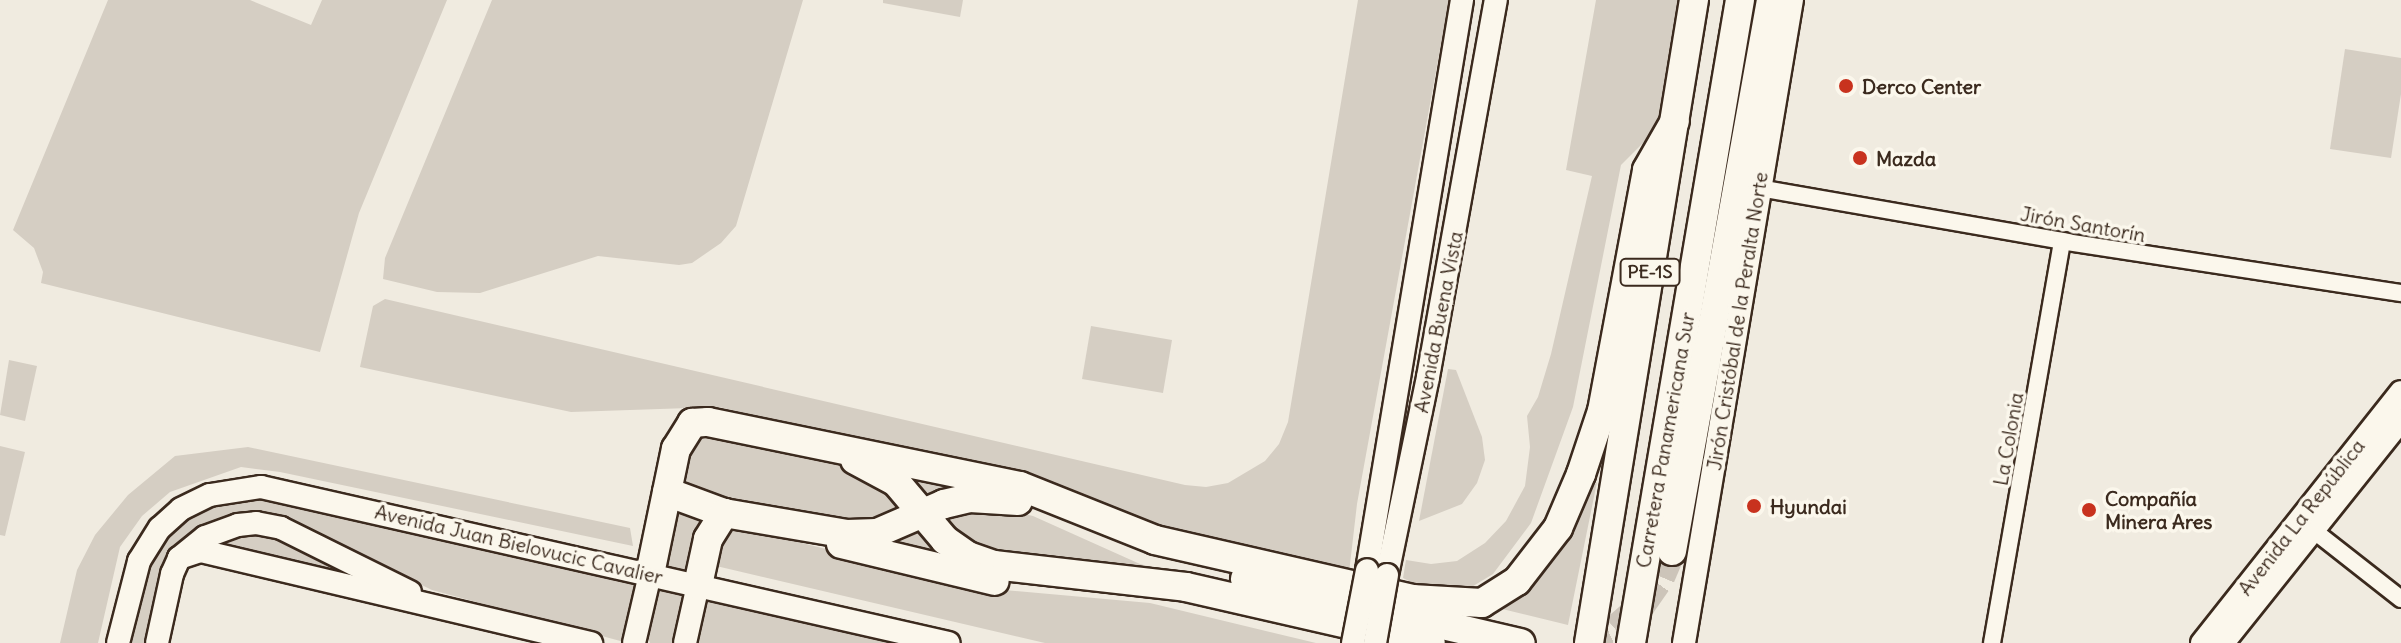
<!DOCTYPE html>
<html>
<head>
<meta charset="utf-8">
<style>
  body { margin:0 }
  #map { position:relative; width:2401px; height:643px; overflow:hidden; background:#f0ebe0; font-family:Delius,sans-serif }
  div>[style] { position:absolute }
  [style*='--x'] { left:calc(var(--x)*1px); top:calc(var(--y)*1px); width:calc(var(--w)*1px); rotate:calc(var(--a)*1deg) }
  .green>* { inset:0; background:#d5cec3 }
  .highway-tunnel>* { height:28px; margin-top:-14px; transform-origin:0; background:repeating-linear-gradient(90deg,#ccc4b9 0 28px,transparent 0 42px) }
  .roads { filter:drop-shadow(2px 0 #3b2a1e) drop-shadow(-2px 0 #3b2a1e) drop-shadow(0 2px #3b2a1e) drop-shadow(0 -2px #3b2a1e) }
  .street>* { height:16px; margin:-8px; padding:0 8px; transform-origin:8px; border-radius:8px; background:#fbf7ec }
  .secondary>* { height:22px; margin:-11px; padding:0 11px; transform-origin:11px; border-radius:11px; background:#fbf7ec }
  .highway>* { height:28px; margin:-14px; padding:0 14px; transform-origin:14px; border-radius:14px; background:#fbf7ec }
  .bridges { filter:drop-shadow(2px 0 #3b2a1e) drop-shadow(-2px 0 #3b2a1e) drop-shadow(0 2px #3b2a1e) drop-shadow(0 -2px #3b2a1e) }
  .secondary-bridge>* { height:22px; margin:-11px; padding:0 11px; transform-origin:11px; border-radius:11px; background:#fbf7ec }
  .dots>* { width:22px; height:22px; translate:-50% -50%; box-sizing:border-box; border:4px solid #fbf7ec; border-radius:50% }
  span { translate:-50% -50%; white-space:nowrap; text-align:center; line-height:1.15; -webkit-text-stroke:7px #fbf7ec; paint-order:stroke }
  .shield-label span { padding:2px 6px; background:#fbf7ec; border:2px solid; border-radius:6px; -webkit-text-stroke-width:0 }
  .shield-label { font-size:18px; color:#3b2a1e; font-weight:700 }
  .poi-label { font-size:20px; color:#3b2a1e; font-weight:700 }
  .left { translate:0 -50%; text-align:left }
  .street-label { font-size:20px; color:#3b2a1e }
</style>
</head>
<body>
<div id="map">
  <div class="green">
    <i style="clip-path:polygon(108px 0,250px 0,311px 25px,322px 0,447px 0,359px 213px,320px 352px,41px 283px,43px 272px,34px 248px,13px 230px)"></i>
    <i style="clip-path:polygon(492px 0,803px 0,736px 226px,721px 243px,692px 263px,679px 265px,598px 256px,480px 293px,437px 292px,383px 279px,385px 258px)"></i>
    <i style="clip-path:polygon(883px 0,963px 0,960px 17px,883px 3px)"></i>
    <i style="clip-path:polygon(1358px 0,1449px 0,1357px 504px,1349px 573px,1145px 528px,1036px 481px,719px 407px,571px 412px,360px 367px,373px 306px,385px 299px,1185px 485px,1206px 487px,1228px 483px,1265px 461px,1279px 444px,1288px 422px)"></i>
    <i style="clip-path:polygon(1596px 0,1680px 0,1656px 130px,1621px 165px,1573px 407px,1531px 523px,1493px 574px,1465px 591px,1429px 591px,1403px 578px,1406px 560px,1431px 564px,1457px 561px,1485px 543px,1506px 521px,1525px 486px,1530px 447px,1527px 416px,1538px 397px,1551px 354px,1592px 176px,1566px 170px)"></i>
    <i style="clip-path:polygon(2345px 49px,2401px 58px,2401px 94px,2391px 158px,2330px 149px)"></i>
    <i style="clip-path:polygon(1091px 326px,1172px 340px,1163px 393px,1082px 379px)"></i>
    <i style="clip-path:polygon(9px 360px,37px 366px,25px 421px,0 415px)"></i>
    <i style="clip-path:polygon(1448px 369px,1456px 370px,1482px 437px,1485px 460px,1477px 483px,1462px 504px,1419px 521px)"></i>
    <i style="clip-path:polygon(705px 434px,787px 449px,843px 467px,871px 478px,908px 507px,878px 525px,738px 508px,685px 486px,691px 447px)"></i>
    <i style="clip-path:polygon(0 446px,25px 452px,5px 536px,0 535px)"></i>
    <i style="clip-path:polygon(248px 447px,630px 528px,633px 546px,280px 472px,241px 467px,170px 492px,142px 516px,120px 547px,98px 643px,60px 643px,77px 570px,95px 535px,128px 495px,175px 456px)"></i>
    <i style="clip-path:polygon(902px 476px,991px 487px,927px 503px)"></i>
    <i style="clip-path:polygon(1597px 482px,1568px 625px,1498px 608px,1531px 588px,1566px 540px,1587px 493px)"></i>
    <i style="clip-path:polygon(259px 495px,637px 580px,641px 586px,624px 642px,432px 590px,297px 525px,193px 536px,149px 643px,126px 643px,146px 567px,170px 530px,214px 503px)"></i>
    <i style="clip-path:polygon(1008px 510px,1033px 516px,1140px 564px,1190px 577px,982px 551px,939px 520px,951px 513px)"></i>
    <i style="clip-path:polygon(684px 511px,697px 515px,705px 525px,693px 571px,683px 573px,668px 570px,661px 563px,671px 518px)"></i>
    <i style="clip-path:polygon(722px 523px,982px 588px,1150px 603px,1316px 643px,1045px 643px,712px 565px)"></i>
    <i style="clip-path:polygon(920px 527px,973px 570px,885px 540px)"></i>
    <i style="clip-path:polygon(267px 531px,370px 581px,205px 545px,219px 538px)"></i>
    <i style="clip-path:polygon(664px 588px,681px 592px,686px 604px,678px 639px,674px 643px,650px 643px,645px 631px,654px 597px)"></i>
    <i style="clip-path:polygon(708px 596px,913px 643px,692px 643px,702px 600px)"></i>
  </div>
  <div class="highway-tunnel">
    <i style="--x:1583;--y:643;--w:35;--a:-24"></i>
    <i style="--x:1615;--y:629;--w:35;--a:-41"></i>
    <i style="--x:1641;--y:606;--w:35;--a:-55"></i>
    <i style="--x:1661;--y:577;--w:28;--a:-67"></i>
  </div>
  <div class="roads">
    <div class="street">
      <i style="--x:1759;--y:188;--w:313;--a:9.9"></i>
      <i style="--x:2067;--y:242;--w:338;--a:8.7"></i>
      <i style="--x:2303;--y:527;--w:10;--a:17"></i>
      <i style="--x:2313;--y:530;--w:112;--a:38.1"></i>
      <i style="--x:1992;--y:643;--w:408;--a:-80.1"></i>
    </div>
    <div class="secondary">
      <i style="--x:179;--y:558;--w:23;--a:-18"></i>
      <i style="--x:201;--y:551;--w:401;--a:13.3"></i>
      <i style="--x:1367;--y:570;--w:578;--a:-80.54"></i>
      <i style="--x:1387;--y:575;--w:202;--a:-78.3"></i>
      <i style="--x:1428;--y:377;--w:383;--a:-79.8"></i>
      <i style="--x:118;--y:643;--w:85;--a:-75.6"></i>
      <i style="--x:139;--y:561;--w:39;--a:-58"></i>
      <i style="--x:160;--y:528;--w:28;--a:-42"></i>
      <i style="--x:181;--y:509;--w:32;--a:-26"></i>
      <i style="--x:210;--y:495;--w:52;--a:-8.9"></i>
      <i style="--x:261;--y:487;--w:705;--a:12.78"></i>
      <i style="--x:157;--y:643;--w:71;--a:-77.7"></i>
      <i style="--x:172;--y:574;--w:17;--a:-66"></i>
      <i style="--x:179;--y:558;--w:33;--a:-39"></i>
      <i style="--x:205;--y:537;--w:35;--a:-20"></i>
      <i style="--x:238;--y:525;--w:18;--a:-6"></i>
      <i style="--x:256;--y:523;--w:25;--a:11"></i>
      <i style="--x:281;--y:528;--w:144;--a:26.4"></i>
      <i style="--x:634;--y:643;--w:71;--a:-76.9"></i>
      <i style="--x:685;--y:643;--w:59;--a:-77.4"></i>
      <i style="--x:1684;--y:643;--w:652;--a:-80.47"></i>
      <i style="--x:2202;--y:643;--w:320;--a:-51.6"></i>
      <i style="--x:2223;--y:643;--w:285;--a:-51.4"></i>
    </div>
    <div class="highway">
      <i style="--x:855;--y:460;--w:47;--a:28.2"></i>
      <i style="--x:896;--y:482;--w:76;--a:49.8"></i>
      <i style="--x:945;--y:540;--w:28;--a:35"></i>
      <i style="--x:968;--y:556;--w:28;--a:19"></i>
      <i style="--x:994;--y:565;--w:193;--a:6.5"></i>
      <i style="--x:1186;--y:587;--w:251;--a:12.9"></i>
      <i style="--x:667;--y:492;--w:61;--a:20.2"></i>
      <i style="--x:724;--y:513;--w:125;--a:9.7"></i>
      <i style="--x:847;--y:534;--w:30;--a:-2"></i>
      <i style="--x:877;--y:533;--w:73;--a:-23.4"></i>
      <i style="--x:944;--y:504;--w:27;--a:-13"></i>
      <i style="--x:970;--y:498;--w:48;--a:3.6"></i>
      <i style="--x:841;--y:544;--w:158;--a:13.5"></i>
      <i style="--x:1672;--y:551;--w:560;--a:-79.81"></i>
      <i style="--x:650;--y:574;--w:128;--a:-78.3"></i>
      <i style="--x:676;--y:449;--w:31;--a:-58"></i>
      <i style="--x:692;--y:423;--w:16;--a:-4"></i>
      <i style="--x:708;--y:422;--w:318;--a:11.6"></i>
      <i style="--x:1020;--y:486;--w:145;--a:21.8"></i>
      <i style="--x:1155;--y:540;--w:264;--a:12.9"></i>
      <i style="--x:1412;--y:599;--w:70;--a:3.3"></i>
      <i style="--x:1482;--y:603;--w:41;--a:-32.2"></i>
      <i style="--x:1517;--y:581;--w:67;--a:-52.3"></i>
      <i style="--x:1558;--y:528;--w:59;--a:-66.9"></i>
      <i style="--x:1581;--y:474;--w:66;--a:-71.6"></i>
      <i style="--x:1602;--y:411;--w:245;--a:-79.4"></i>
      <i style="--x:1647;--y:170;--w:56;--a:-60.3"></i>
      <i style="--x:1245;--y:579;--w:283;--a:13.1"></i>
      <i style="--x:698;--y:585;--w:47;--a:-77.7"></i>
      <i style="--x:708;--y:539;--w:31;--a:-58"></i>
      <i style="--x:1589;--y:643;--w:652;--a:-80.73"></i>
      <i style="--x:1631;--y:643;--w:652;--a:-80.38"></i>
    </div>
  </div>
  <div class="bridges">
    <div class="secondary-bridge">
      <i style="--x:1353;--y:643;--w:74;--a:-79.1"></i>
      <i style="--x:1375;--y:643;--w:69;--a:-80"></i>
    </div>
  </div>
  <div class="dots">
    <i style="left:1846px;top:86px;background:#c8321e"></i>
    <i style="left:1860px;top:158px;background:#c8321e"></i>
    <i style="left:1754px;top:506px;background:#c8321e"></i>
    <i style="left:2089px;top:510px;background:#c8321e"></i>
  </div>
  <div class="shield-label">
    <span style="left:1650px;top:272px">PE-1S</span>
  </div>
  <div class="poi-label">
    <span class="left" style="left:1862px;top:86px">Derco Center</span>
    <span class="left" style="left:1876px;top:158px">Mazda</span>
    <span class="left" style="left:2105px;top:510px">Compañía<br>Minera Ares</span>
    <span class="left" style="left:1770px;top:506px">Hyundai</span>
  </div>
  <div class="street-label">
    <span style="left:2083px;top:224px;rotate:10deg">Jirón Santorín</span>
    <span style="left:1737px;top:321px;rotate:-81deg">Jirón Cristóbal de la Peralta Norte</span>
    <span style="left:1438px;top:322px;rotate:-79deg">Avenida Buena Vista</span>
    <span style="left:2008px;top:439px;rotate:-80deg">La Colonia</span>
    <span style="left:1665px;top:440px;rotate:-80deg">Carretera Panamericana Sur</span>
    <span style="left:2301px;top:517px;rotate:-52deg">Avenida La República</span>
    <span style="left:519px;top:544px;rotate:13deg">Avenida Juan Bielovucic Cavalier</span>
  </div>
</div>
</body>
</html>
